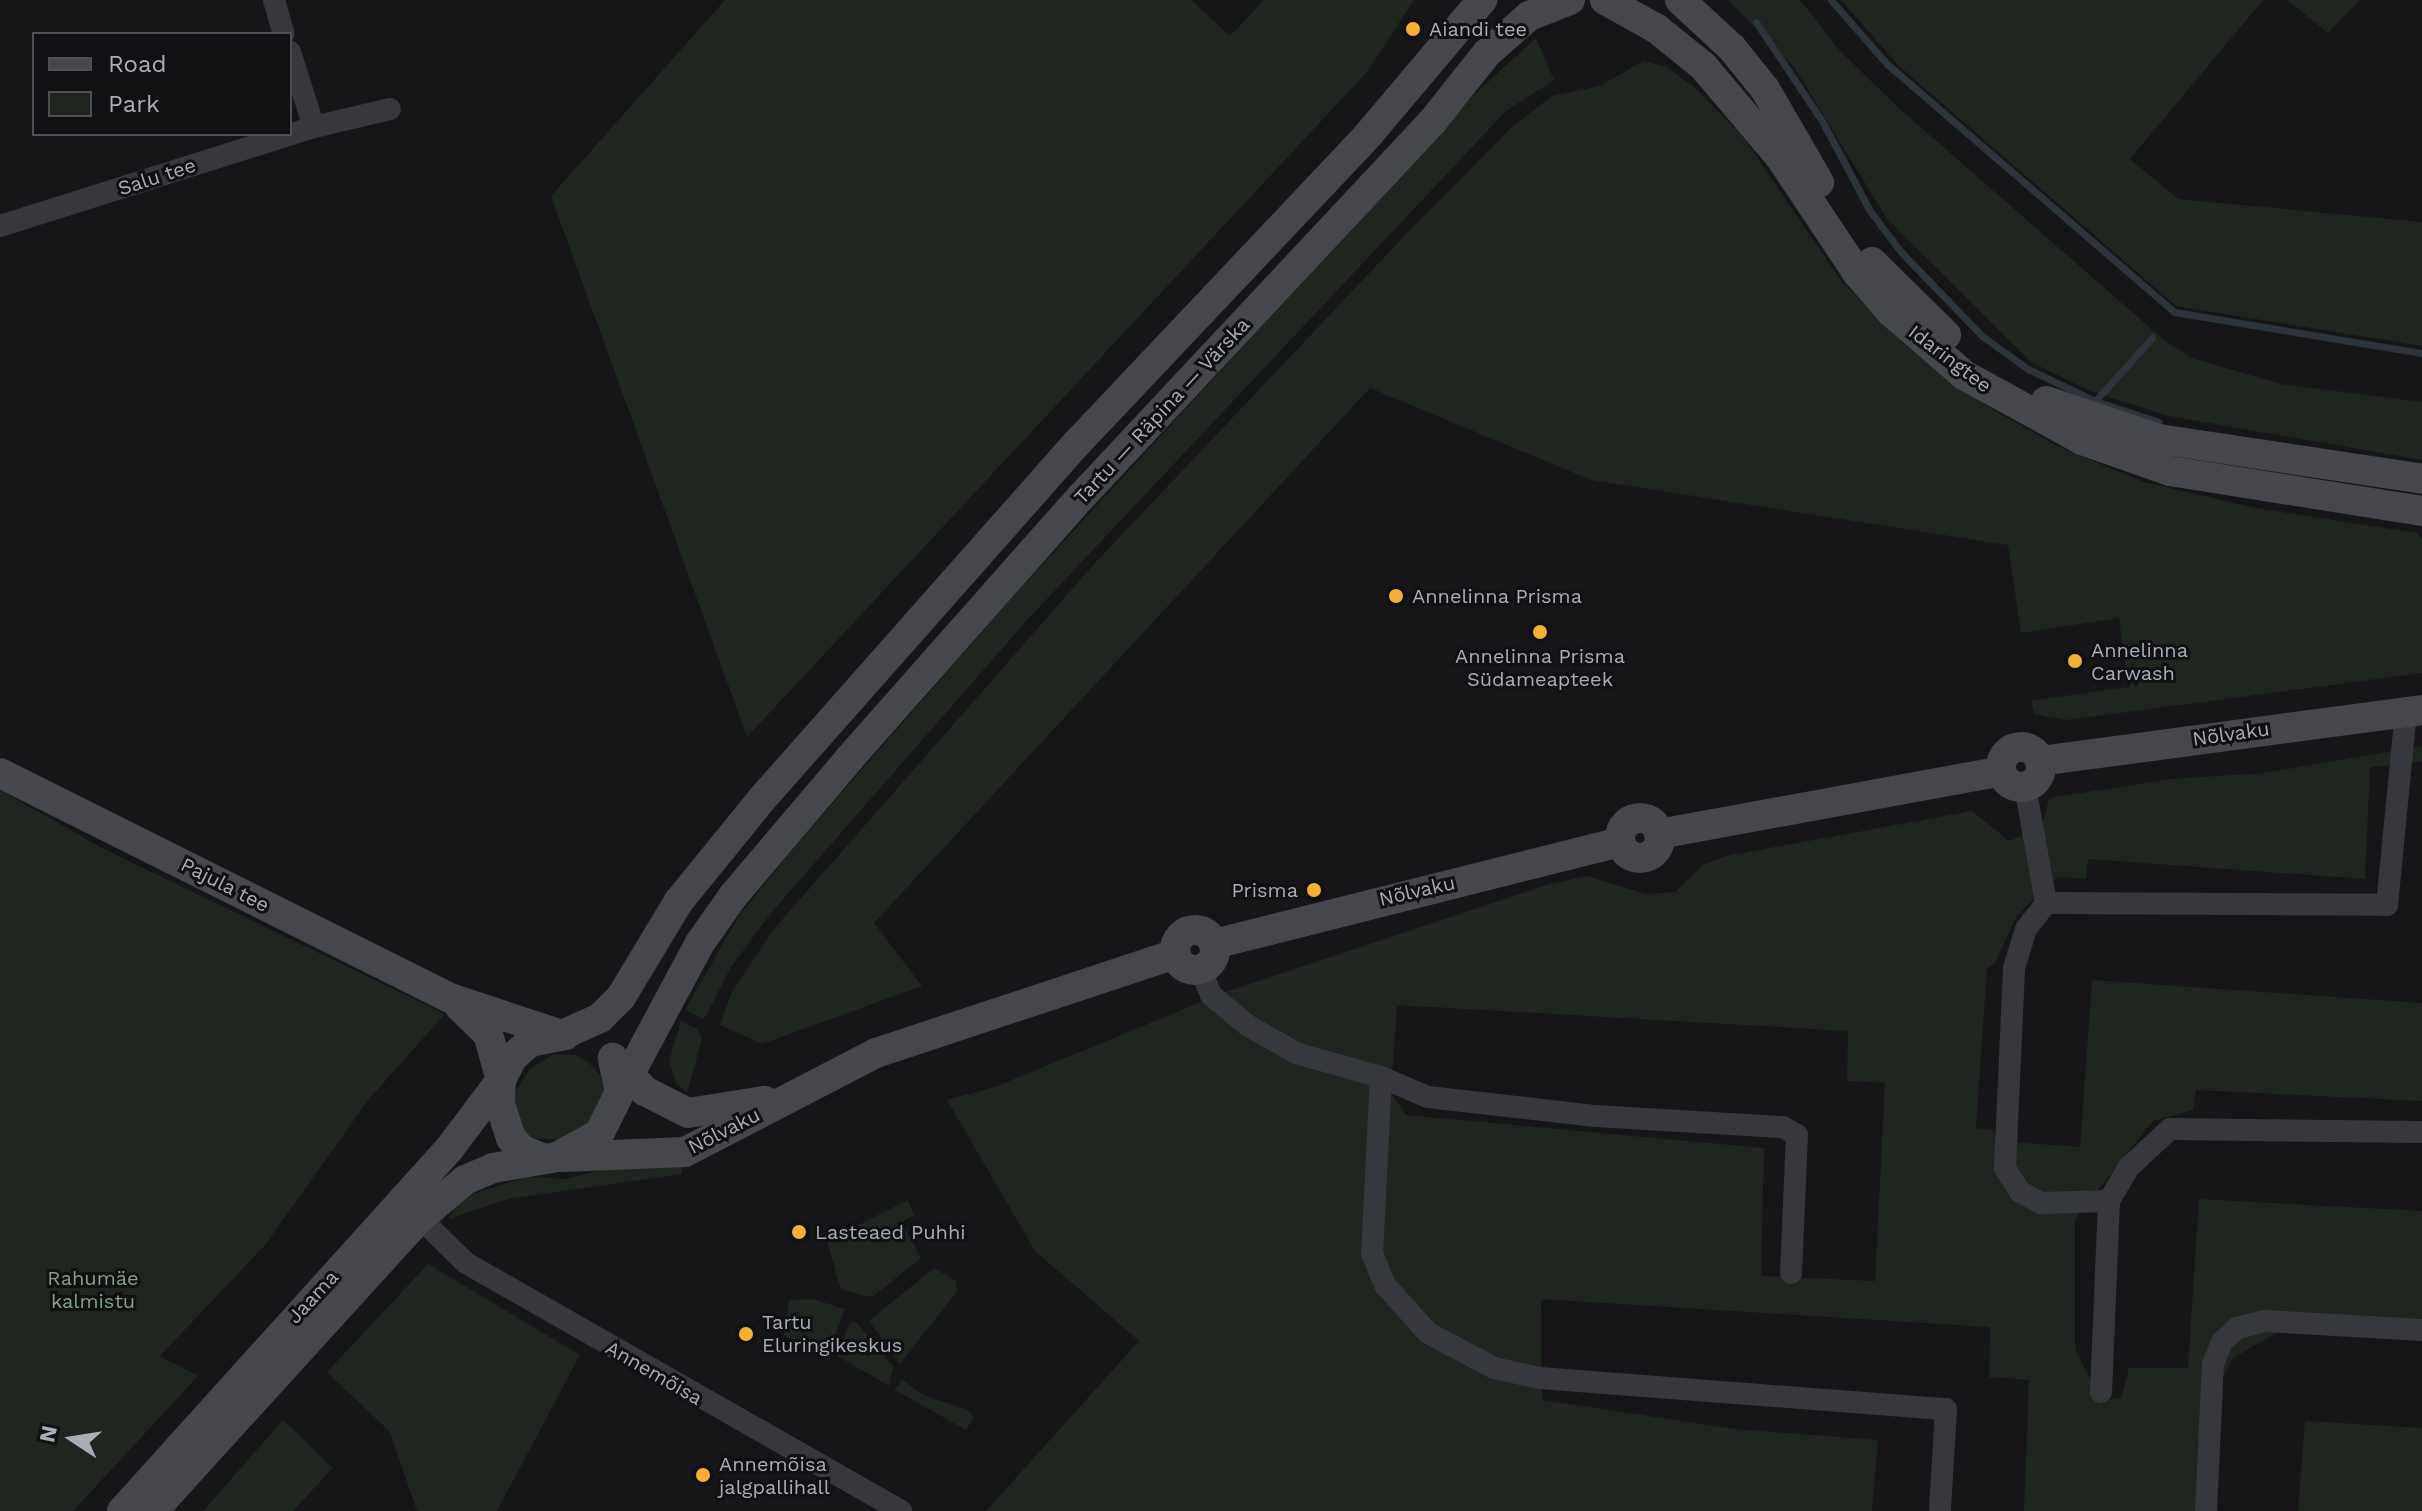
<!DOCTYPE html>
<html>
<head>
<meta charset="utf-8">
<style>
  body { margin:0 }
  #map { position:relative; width:2422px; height:1511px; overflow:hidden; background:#161618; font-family:"Work Sans",sans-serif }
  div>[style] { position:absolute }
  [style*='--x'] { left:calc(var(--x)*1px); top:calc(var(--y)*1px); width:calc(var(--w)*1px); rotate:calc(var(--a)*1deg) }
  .green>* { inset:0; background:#1e261f }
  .stream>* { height:7px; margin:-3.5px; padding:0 3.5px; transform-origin:3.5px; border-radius:3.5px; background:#2c353c }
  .street>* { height:22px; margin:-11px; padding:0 11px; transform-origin:11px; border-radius:11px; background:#37383d }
  .secondary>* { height:30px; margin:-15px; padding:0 15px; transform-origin:15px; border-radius:15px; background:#45474d }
  .secondary>.ring { margin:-15px; padding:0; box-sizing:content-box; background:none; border:30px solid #45474d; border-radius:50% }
  .dots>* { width:22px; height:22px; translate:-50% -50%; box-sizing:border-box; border:4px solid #111113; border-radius:50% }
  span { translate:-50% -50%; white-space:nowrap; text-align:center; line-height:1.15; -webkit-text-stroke:6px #111113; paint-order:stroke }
  .poi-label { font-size:20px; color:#a8adb8 }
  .left { translate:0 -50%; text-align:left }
  .right { translate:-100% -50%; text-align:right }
  .street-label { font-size:20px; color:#a8adb8 }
  .park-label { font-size:20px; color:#7fa381 }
  .legend { position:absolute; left:32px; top:32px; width:260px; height:104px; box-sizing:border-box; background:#111113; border:2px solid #4d4f55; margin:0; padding:10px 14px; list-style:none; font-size:24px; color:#a8adb8 }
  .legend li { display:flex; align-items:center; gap:16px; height:40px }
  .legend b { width:40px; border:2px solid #4d4f55 }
  .north { position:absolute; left:32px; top:1399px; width:80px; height:80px; -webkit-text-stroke:6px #111113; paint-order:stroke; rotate:282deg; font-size:22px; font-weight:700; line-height:32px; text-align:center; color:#a8adb8 }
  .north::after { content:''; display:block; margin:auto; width:28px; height:36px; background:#a8adb8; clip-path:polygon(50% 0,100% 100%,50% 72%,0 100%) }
</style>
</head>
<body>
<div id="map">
  <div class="green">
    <i style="clip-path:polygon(725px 0,1191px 0,1230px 36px,1264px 0,1414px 0,1366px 73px,747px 737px,551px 196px)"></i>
    <i style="clip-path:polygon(1728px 0,1800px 0,1840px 51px,1902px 111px,2164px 340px,2191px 358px,2281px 384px,2422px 402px,2422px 460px,2169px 416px,2090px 391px,2031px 362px,1887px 219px,1794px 67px)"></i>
    <i style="clip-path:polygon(1841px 0,2263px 0,2130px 159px,2178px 199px,2422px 222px,2422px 346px,2176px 306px,1898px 65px)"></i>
    <i style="clip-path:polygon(2287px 0,2360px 0,2328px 33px)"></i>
    <i style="clip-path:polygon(1536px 38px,1554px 80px,1506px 111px,1028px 619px,771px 913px,731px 967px,707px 1014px,703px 1019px,685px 1010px,739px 916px,796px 845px,1008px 602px,1478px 91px)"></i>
    <i style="clip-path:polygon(1643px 61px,1667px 67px,1695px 88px,1743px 137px,1842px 282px,1906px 346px,1990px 408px,2059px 447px,2144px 482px,2256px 508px,2417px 533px,2422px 539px,2422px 673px,2067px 720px,2034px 714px,2031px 701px,2128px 687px,2119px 618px,2021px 633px,2008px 545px,1591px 480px,1370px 388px,874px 923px,922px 986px,762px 1044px,720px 1025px,732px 992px,773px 930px,1095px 563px,1411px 229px,1513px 126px,1552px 96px,1600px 86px)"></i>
    <i style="clip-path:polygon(evenodd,2422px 746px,2422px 762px,2370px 767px,2365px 879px,2088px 859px,2086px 879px,2058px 877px,2017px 915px,1996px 961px,1987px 969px,1976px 1128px,1993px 1130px,1997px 1141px,2080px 1147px,2092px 980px,2422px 1003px,2422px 1101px,2196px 1090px,2193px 1110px,2153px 1121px,2075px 1219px,2075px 1349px,2101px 1401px,2121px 1398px,2129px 1368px,2188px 1368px,2199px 1199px,2422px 1211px,2422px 1327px,2296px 1322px,2233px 1358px,2207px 1405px,2198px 1511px,2024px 1511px,2029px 1380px,1989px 1377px,1990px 1327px,1541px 1299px,1542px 1400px,1735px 1429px,1878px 1440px,1872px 1511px,986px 1511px,1139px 1341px,1035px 1251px,947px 1100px,995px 1087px,1223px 993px,1550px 884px,1587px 876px,1646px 894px,1675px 892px,1703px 865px,1726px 856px,1972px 811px,2009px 841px,2042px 828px,2049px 798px,2171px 779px,2264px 773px,2422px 746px,1397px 1005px,1848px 1031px,1847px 1081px,1885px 1083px,1875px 1281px,1761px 1276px,1764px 1148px,1406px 1115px,1391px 1093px,1397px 1005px)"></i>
    <i style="clip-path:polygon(0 790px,104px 849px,445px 1014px,369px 1099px,265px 1245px,160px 1356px,198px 1376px,73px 1511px,0 1511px)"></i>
    <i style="clip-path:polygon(681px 1021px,698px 1029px,702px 1039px,687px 1093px,676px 1083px,669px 1061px)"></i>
    <i style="clip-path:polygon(554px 1054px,576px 1055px,589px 1063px,600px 1075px,606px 1096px,599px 1119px,565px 1140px,530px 1138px,521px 1133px,512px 1106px,516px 1091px,529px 1070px)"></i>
    <i style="clip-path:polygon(682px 1164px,682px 1174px,508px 1199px,449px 1219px,456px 1204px,472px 1194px,527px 1177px,567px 1179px,604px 1169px)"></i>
    <i style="clip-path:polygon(908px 1200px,914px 1215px,902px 1222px,921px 1258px,872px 1297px,841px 1290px,827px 1241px)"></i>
    <i style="clip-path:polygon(428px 1264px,580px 1355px,497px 1511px,417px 1511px,390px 1432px,327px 1372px)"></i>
    <i style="clip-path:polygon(934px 1268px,956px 1281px,957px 1291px,900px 1364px,869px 1321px)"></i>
    <i style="clip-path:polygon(812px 1299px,845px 1309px,825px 1360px,784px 1335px,789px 1300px)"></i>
    <i style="clip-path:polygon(856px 1322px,893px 1366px,889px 1386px,836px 1355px,850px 1323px)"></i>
    <i style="clip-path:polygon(902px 1379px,923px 1395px,966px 1409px,974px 1417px,966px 1430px,895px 1390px)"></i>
    <i style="clip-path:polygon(283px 1420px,333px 1468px,293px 1511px,203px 1511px)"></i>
    <i style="clip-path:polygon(2305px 1421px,2422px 1428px,2422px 1511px,2298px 1511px)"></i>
  </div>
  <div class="stream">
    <i style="--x:1831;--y:0;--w:85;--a:48.8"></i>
    <i style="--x:1887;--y:64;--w:379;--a:40.8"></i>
    <i style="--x:2174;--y:312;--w:251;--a:9.4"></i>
    <i style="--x:1756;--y:22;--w:119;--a:56.3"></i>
    <i style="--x:1822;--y:121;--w:102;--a:61.9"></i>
    <i style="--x:1870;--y:211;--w:51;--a:52.9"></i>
    <i style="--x:1901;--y:252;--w:117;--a:46"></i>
    <i style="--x:1982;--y:336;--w:57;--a:35.7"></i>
    <i style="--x:2028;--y:369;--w:74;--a:25.5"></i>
    <i style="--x:2095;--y:401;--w:85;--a:-47.9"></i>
    <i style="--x:2095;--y:401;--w:67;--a:18.2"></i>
  </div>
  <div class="street">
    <i style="--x:274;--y:0;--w:35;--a:74"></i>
    <i style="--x:290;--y:52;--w:79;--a:72.3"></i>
    <i style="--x:314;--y:127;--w:78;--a:-13.3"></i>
    <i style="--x:0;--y:226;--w:329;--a:-17.5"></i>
    <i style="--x:2025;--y:786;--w:119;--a:79.8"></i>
    <i style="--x:1201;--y:971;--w:26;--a:67"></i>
    <i style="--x:1211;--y:995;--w:47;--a:39.8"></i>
    <i style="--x:1247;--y:1025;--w:56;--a:29.7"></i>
    <i style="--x:1296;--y:1053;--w:88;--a:15.8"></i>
    <i style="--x:1381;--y:1077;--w:51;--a:23.1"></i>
    <i style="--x:1428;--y:1097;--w:169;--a:6.5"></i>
    <i style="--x:1596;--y:1116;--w:187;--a:3.4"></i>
    <i style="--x:1783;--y:1127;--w:16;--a:30"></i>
    <i style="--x:1797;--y:1135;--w:138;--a:92.5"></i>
    <i style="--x:1381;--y:1077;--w:176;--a:92.9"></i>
    <i style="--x:1372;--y:1253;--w:35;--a:68"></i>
    <i style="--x:1385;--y:1285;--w:64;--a:48.1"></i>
    <i style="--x:1428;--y:1333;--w:75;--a:27.9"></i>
    <i style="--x:1494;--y:1368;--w:47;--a:12.3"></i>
    <i style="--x:1540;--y:1378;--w:407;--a:4.4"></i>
    <i style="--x:1946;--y:1409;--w:102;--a:93.4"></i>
    <i style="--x:2109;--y:1201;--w:39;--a:-60"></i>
    <i style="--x:2129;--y:1167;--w:56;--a:-42.8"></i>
    <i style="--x:2170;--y:1129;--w:252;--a:0.7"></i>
    <i style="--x:420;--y:1218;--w:64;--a:44.4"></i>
    <i style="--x:466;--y:1263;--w:501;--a:29.69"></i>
    <i style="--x:2101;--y:1392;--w:191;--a:-87.6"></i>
    <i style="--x:2109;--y:1201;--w:68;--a:178.3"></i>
    <i style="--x:2041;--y:1203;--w:24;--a:-152"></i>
    <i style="--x:2020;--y:1192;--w:28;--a:-122"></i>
    <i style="--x:2005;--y:1168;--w:200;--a:-87.4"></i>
    <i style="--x:2014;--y:968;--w:41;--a:-72.9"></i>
    <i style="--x:2026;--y:929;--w:33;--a:-52"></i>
    <i style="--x:2046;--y:903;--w:341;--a:0.3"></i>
    <i style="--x:2387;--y:905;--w:194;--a:-84.4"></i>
    <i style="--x:2206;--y:1511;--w:147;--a:-87.3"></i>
    <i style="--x:2213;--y:1364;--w:24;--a:-68"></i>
    <i style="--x:2222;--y:1342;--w:21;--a:-43"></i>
    <i style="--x:2237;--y:1328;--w:29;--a:-14"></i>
    <i style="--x:2265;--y:1321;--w:157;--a:3.3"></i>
  </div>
  <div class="secondary">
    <i style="--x:1605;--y:0;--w:60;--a:29.1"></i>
    <i style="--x:1657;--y:29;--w:59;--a:38.8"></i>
    <i style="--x:1703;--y:66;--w:119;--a:49.8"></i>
    <i style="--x:1780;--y:157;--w:141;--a:56.3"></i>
    <i style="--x:1858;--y:274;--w:50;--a:49"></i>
    <i style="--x:1891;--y:312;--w:96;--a:40.8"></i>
    <i style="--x:1964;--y:375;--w:135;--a:28.8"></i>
    <i style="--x:2082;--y:440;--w:93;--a:19.4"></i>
    <i style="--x:2170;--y:471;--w:255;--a:9"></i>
    <i style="--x:1680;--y:0;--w:71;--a:42.7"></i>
    <i style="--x:1732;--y:48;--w:53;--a:51.2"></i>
    <i style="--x:1765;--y:89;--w:108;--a:59.9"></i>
    <i style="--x:1872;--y:262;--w:104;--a:44.6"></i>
    <i style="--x:2046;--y:401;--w:119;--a:18.6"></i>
    <i style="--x:2159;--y:439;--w:266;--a:8.6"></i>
    <i class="ring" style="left:2001px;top:747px;width:10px;height:10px"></i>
    <i style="--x:2040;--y:761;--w:385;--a:-7.6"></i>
    <i style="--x:0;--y:773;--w:503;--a:26.57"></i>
    <i style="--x:450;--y:998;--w:118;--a:18.3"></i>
    <i class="ring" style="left:1620px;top:818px;width:10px;height:10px"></i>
    <i style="--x:1659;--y:834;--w:348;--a:-10.4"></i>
    <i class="ring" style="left:1175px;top:930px;width:10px;height:10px"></i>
    <i style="--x:1214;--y:944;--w:419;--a:-14.1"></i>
    <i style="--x:460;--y:1007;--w:39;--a:44"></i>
    <i style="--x:488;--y:1034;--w:48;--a:74.2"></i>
    <i style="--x:562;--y:1035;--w:42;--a:-24.1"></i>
    <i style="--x:600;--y:1018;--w:30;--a:-45"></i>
    <i style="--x:621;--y:997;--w:112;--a:-58.9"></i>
    <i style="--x:679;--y:901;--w:130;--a:-50.9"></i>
    <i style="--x:761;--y:800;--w:478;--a:-48.5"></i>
    <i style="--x:1078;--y:442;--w:422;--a:-46.6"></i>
    <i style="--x:1368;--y:135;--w:177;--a:-49.8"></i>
    <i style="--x:616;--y:1061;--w:42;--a:46"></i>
    <i style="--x:645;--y:1091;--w:48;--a:27.1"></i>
    <i style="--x:688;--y:1113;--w:78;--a:-8.9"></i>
    <i style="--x:620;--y:1092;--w:169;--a:-61.8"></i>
    <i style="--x:700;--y:943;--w:57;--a:-54.9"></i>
    <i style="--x:733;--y:896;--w:180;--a:-49.7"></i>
    <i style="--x:849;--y:759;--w:350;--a:-48.5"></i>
    <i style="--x:1081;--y:497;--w:514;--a:-46.89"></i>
    <i style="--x:1432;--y:122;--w:88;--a:-51.4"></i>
    <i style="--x:1487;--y:53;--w:56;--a:-41.4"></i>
    <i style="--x:1529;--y:16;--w:44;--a:-21.3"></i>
    <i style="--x:563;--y:1157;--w:122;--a:-2.3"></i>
    <i style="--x:685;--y:1152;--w:215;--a:-27.4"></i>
    <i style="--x:876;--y:1053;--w:316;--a:-18.3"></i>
    <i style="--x:542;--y:1158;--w:22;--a:-158"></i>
    <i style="--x:522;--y:1150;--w:16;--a:-133"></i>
    <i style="--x:511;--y:1138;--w:36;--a:-108"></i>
    <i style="--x:500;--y:1104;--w:24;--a:-88"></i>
    <i style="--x:501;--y:1080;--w:25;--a:-63"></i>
    <i style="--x:512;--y:1058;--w:24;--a:-42"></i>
    <i style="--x:530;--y:1042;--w:36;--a:-11"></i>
    <i style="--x:122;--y:1511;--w:488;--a:-47.9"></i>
    <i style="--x:449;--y:1149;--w:86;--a:-53"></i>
    <i style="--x:153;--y:1511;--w:396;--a:-47.7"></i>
    <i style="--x:420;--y:1218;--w:59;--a:-40.2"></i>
    <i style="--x:465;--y:1180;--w:30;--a:-23"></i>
    <i style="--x:493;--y:1168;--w:65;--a:-9.8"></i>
    <i style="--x:557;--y:1157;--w:48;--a:-28.7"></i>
    <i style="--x:599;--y:1134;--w:47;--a:-63.4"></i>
    <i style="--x:620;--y:1092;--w:35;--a:-102"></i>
  </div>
  <div class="dots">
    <i style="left:1413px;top:29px;background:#f2b134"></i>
    <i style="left:1396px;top:596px;background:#f2b134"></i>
    <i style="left:1540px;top:632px;background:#f2b134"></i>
    <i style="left:2075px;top:661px;background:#f2b134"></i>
    <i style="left:1314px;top:890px;background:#f2b134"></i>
    <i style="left:799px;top:1232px;background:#f2b134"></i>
    <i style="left:746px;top:1334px;background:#f2b134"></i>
    <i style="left:703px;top:1475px;background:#f2b134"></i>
  </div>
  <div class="poi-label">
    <span class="left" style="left:1429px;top:29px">Aiandi tee</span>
    <span class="left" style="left:1412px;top:596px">Annelinna Prisma</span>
    <span class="left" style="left:2091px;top:662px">Annelinna<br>Carwash</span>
    <span style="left:1540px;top:668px">Annelinna Prisma<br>Südameapteek</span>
    <span class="right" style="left:1298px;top:890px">Prisma</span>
    <span class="left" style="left:815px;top:1232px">Lasteaed Puhhi</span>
    <span class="left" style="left:762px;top:1334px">Tartu<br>Eluringikeskus</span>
    <span class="left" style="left:719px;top:1476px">Annemõisa<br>jalgpallihall</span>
  </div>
  <div class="street-label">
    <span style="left:157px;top:177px;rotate:-18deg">Salu tee</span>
    <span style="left:1950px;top:359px;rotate:37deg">Idaringtee</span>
    <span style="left:1162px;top:411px;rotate:-47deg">Tartu — Räpina — Värska</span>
    <span style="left:2231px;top:734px;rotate:-8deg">Nõlvaku</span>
    <span style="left:225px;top:885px;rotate:27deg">Pajula tee</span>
    <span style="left:1417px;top:891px;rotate:-13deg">Nõlvaku</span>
    <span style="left:724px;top:1131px;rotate:-27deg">Nõlvaku</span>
    <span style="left:313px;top:1297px;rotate:-47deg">Jaama</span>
    <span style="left:654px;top:1373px;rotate:30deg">Annemõisa</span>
  </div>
  <div class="park-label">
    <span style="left:93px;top:1290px">Rahumäe<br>kalmistu</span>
  </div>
  <ul class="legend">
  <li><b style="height:10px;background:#45474d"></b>Road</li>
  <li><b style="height:22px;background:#1e261f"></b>Park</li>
  </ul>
  <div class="north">N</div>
</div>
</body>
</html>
